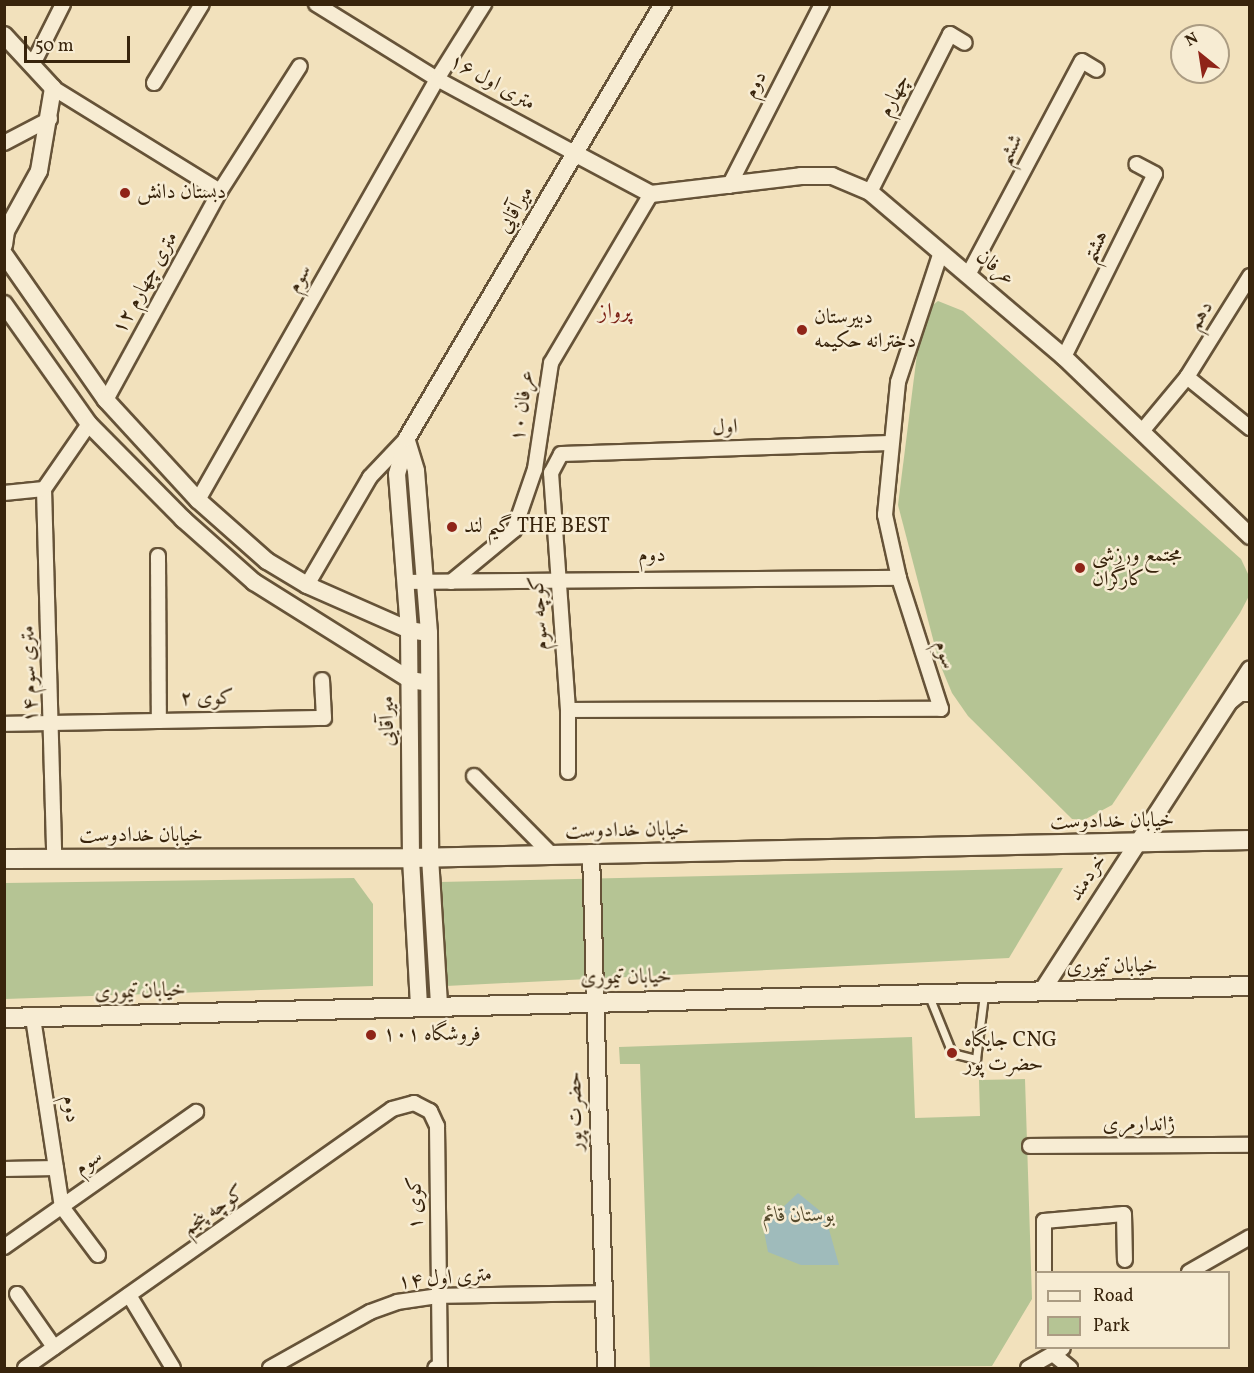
<!DOCTYPE html>
<html>
<head>
<meta charset="utf-8">
<style>
  body { margin:0 }
  #map { position:relative; width:1254px; height:1373px; overflow:hidden; background:#f2e1bc; font-family:Vollkorn,Amiri,serif }
  div>[style] { position:absolute }
  [style*='--x'] { left:calc(var(--x)*1px); top:calc(var(--y)*1px); width:calc(var(--w)*1px); rotate:calc(var(--a)*1deg) }
  .green>* { inset:0; background:#b5c494 }
  .water>* { inset:0; background:#9fbbbb }
  .roads { filter:drop-shadow(2px 0 #665338) drop-shadow(-2px 0 #665338) drop-shadow(0 2px #665338) drop-shadow(0 -2px #665338) }
  .service>* { height:7px; margin:-3.5px; padding:0 3.5px; transform-origin:3.5px; border-radius:3.5px; background:#f7ecd3 }
  .minor>* { height:14px; margin:-7px; padding:0 7px; transform-origin:7px; border-radius:7px; background:#f7ecd3 }
  .tertiary>* { height:16px; margin:-8px; padding:0 8px; transform-origin:8px; border-radius:8px; background:#f7ecd3 }
  .secondary>* { height:18px; margin:-9px; padding:0 9px; transform-origin:9px; border-radius:9px; background:#f7ecd3 }
  .dots>* { width:16px; height:16px; translate:-50% -50%; box-sizing:border-box; border:3px solid #f7ecd3; border-radius:50% }
  span { translate:-50% -50%; white-space:nowrap; text-align:center; line-height:1.15; -webkit-text-stroke:5px #f7ecd3; paint-order:stroke }
  .street-label { font-size:21px; color:#38240c }
  .poi-label { font-size:21px; color:#38240c }
  .left { translate:0 -50%; text-align:left }
  .park-label { font-size:21px; color:#574c2e; font-style:italic }
  .neighbourhood-label { font-size:22px; color:#7a1f14 }
  .frame { position:absolute; inset:0; border:6px solid #38240c; pointer-events:none }
  .legend { position:absolute; left:1035px; top:1271px; width:195px; height:78px; box-sizing:border-box; background:#f7ecd3; border:2px solid #ab9c83; margin:0; padding:8px 10px; list-style:none; font-size:18px; color:#38240c }
  .legend li { display:flex; align-items:center; gap:12px; height:30px }
  .legend b { width:30px; border:2px solid #ab9c83 }
  .north { position:absolute; left:1170px; top:24px; width:60px; height:60px; box-sizing:border-box; background:#f7ecd3; border:2px solid #ab9c83; border-radius:50%; rotate:330deg; font-size:16px; font-weight:700; line-height:24px; text-align:center; color:#38240c }
  .north::after { content:''; display:block; margin:auto; width:21px; height:27px; background:#8f2418; clip-path:polygon(50% 0,100% 100%,50% 72%,0 100%) }
  .scale { position:absolute; left:24px; top:36px; width:106px; height:27px; box-sizing:border-box; border:3px solid #38240c; border-top:0; padding-left:8px; font-size:18px; line-height:21px; white-space:nowrap; color:#38240c; -webkit-text-stroke:4px #f7ecd3; paint-order:stroke }
</style>
</head>
<body>
<div id="map">
  <div class="green">
    <i style="clip-path:polygon(938px 301px,963px 311px,987px 332px,1241px 559px,1249px 576px,1250px 594px,1240px 613px,1112px 805px,1084px 820px,1072px 819px,968px 716px,952px 693px,939px 662px,898px 505px,919px 338px,925px 311px)"></i>
    <i style="clip-path:polygon(1063px 868px,1009px 958px,446px 986px,439px 882px)"></i>
    <i style="clip-path:polygon(354px 878px,373px 904px,373px 986px,5px 999px,5px 883px)"></i>
    <i style="clip-path:polygon(912px 1037px,915px 1118px,980px 1116px,979px 1080px,1025px 1079px,1032px 1299px,992px 1366px,650px 1368px,640px 1064px,620px 1064px,619px 1047px)"></i>
  </div>
  <div class="water">
    <i style="clip-path:polygon(798px 1193px,825px 1215px,839px 1265px,801px 1265px,768px 1252px,763px 1226px)"></i>
  </div>
  <div class="roads">
    <div class="service">
      <i style="--x:929;--y:996;--w:61;--a:68"></i>
      <i style="--x:952;--y:1053;--w:25;--a:14"></i>
      <i style="--x:976;--y:1059;--w:64;--a:-82.9"></i>
    </div>
    <div class="minor">
      <i style="--x:316;--y:4;--w:142;--a:31.8"></i>
      <i style="--x:437;--y:79;--w:158;--a:28.3"></i>
      <i style="--x:33;--y:64;--w:67;--a:-63.4"></i>
      <i style="--x:154;--y:83;--w:92;--a:-58.7"></i>
      <i style="--x:53;--y:88;--w:196;--a:31.7"></i>
      <i style="--x:4;--y:143;--w:52;--a:-27.6"></i>
      <i style="--x:729;--y:186;--w:204;--a:-62.9"></i>
      <i style="--x:870;--y:192;--w:177;--a:-63.1"></i>
      <i style="--x:950;--y:34;--w:17;--a:31"></i>
      <i style="--x:968;--y:275;--w:242;--a:-62"></i>
      <i style="--x:1082;--y:61;--w:17;--a:31"></i>
      <i style="--x:1064;--y:357;--w:204;--a:-63.6"></i>
      <i style="--x:1155;--y:174;--w:21;--a:-152"></i>
      <i style="--x:1187;--y:377;--w:81;--a:39"></i>
      <i style="--x:106;--y:400;--w:238;--a:-61.4"></i>
      <i style="--x:220;--y:191;--w:148;--a:-57.4"></i>
      <i style="--x:1143;--y:430;--w:69;--a:-50.3"></i>
      <i style="--x:1187;--y:377;--w:119;--a:-58"></i>
      <i style="--x:44;--y:489;--w:369;--a:88.4"></i>
      <i style="--x:4;--y:493;--w:40;--a:-5.7"></i>
      <i style="--x:44;--y:489;--w:79;--a:-55.3"></i>
      <i style="--x:198;--y:500;--w:484;--a:-60.4"></i>
      <i style="--x:437;--y:79;--w:89;--a:-57.9"></i>
      <i style="--x:158;--y:556;--w:165;--a:89.7"></i>
      <i style="--x:405;--y:582;--w:494;--a:-0.5"></i>
      <i style="--x:451;--y:582;--w:82;--a:-39.5"></i>
      <i style="--x:514;--y:530;--w:65;--a:-71"></i>
      <i style="--x:535;--y:469;--w:107;--a:-81.4"></i>
      <i style="--x:551;--y:363;--w:196;--a:-59.4"></i>
      <i style="--x:307;--y:585;--w:125;--a:-59.7"></i>
      <i style="--x:370;--y:477;--w:54;--a:-46.5"></i>
      <i style="--x:1229;--y:703;--w:14;--a:-39"></i>
      <i style="--x:1240;--y:694;--w:10;--a:0"></i>
      <i style="--x:568;--y:710;--w:373;--a:-0.2"></i>
      <i style="--x:941;--y:709;--w:138;--a:-107.8"></i>
      <i style="--x:899;--y:578;--w:65;--a:-102.5"></i>
      <i style="--x:885;--y:515;--w:134;--a:-84.4"></i>
      <i style="--x:898;--y:382;--w:137;--a:-71.7"></i>
      <i style="--x:4;--y:724;--w:320;--a:-1.1"></i>
      <i style="--x:324;--y:718;--w:38;--a:-93"></i>
      <i style="--x:568;--y:772;--w:62;--a:-90"></i>
      <i style="--x:568;--y:710;--w:238;--a:-94.1"></i>
      <i style="--x:551;--y:473;--w:21;--a:-62"></i>
      <i style="--x:561;--y:454;--w:329;--a:-1.9"></i>
      <i style="--x:474;--y:776;--w:111;--a:45.4"></i>
      <i style="--x:33;--y:1018;--w:191;--a:81.3"></i>
      <i style="--x:62;--y:1207;--w:60;--a:53.1"></i>
      <i style="--x:1030;--y:1146;--w:220;--a:-0.3"></i>
      <i style="--x:4;--y:1169;--w:52;--a:-1.1"></i>
      <i style="--x:4;--y:1247;--w:235;--a:-35.1"></i>
      <i style="--x:1044;--y:1272;--w:51;--a:-90"></i>
      <i style="--x:1044;--y:1221;--w:80;--a:-5"></i>
      <i style="--x:1124;--y:1214;--w:46;--a:88.8"></i>
      <i style="--x:1189;--y:1272;--w:70;--a:-29.8"></i>
      <i style="--x:17;--y:1294;--w:65;--a:55.1"></i>
      <i style="--x:129;--y:1295;--w:85;--a:58.9"></i>
      <i style="--x:1053;--y:1354;--w:22;--a:39"></i>
      <i style="--x:25;--y:1368;--w:449;--a:-35.2"></i>
      <i style="--x:392;--y:1109;--w:23;--a:-15"></i>
      <i style="--x:414;--y:1103;--w:18;--a:27"></i>
      <i style="--x:430;--y:1111;--w:17;--a:65"></i>
      <i style="--x:437;--y:1126;--w:240;--a:89.3"></i>
      <i style="--x:440;--y:1366;--w:5;--a:158"></i>
      <i style="--x:270;--y:1368;--w:115;--a:-29.2"></i>
      <i style="--x:370;--y:1312;--w:29;--a:-20"></i>
      <i style="--x:397;--y:1302;--w:41;--a:-8.3"></i>
      <i style="--x:438;--y:1296;--w:166;--a:-1"></i>
      <i style="--x:1028;--y:1368;--w:40;--a:-29.7"></i>
    </div>
    <div class="tertiary">
      <i style="--x:4;--y:35;--w:72;--a:47.2"></i>
      <i style="--x:53;--y:88;--w:84;--a:99.6"></i>
      <i style="--x:39;--y:171;--w:68;--a:118.8"></i>
      <i style="--x:6;--y:231;--w:14;--a:98"></i>
      <i style="--x:576;--y:154;--w:85;--a:28.1"></i>
      <i style="--x:651;--y:194;--w:151;--a:-6.8"></i>
      <i style="--x:801;--y:176;--w:31;--a:0"></i>
      <i style="--x:832;--y:176;--w:41;--a:22.8"></i>
      <i style="--x:870;--y:192;--w:255;--a:40.4"></i>
      <i style="--x:1064;--y:357;--w:258;--a:43.9"></i>
      <i style="--x:4;--y:254;--w:178;--a:55.1"></i>
      <i style="--x:106;--y:400;--w:136;--a:47.4"></i>
      <i style="--x:198;--y:500;--w:92;--a:41.5"></i>
      <i style="--x:267;--y:561;--w:47;--a:31"></i>
      <i style="--x:307;--y:585;--w:111;--a:23.8"></i>
      <i style="--x:409;--y:630;--w:20;--a:9"></i>
      <i style="--x:4;--y:304;--w:147;--a:54.7"></i>
      <i style="--x:89;--y:424;--w:134;--a:45.3"></i>
      <i style="--x:183;--y:519;--w:95;--a:41.6"></i>
      <i style="--x:254;--y:582;--w:184;--a:32.1"></i>
      <i style="--x:410;--y:680;--w:19;--a:9"></i>
      <i style="--x:407;--y:441;--w:31;--a:73"></i>
      <i style="--x:416;--y:471;--w:163;--a:85.4"></i>
      <i style="--x:429;--y:633;--w:224;--a:89.7"></i>
      <i style="--x:430;--y:857;--w:148;--a:86.5"></i>
      <i style="--x:591;--y:853;--w:515;--a:88.33"></i>
      <i style="--x:1042;--y:991;--w:383;--a:-57.1"></i>
      <i style="--x:419;--y:1006;--w:148;--a:-93.1"></i>
      <i style="--x:411;--y:858;--w:228;--a:-90.5"></i>
      <i style="--x:409;--y:630;--w:156;--a:-94.4"></i>
      <i style="--x:397;--y:474;--w:37;--a:-74"></i>
      <i style="--x:407;--y:438;--w:504;--a:-59.47"></i>
    </div>
    <div class="secondary">
      <i style="--x:4;--y:859;--w:407;--a:-0.1"></i>
      <i style="--x:411;--y:858;--w:839;--a:-1.23"></i>
      <i style="--x:4;--y:1018;--w:1246;--a:-1.47"></i>
    </div>
  </div>
  <div class="dots">
    <i style="left:125px;top:193px;background:#8f2418"></i>
    <i style="left:802px;top:330px;background:#8f2418"></i>
    <i style="left:452px;top:527px;background:#8f2418"></i>
    <i style="left:1080px;top:568px;background:#8f2418"></i>
    <i style="left:371px;top:1035px;background:#8f2418"></i>
    <i style="left:952px;top:1053px;background:#8f2418"></i>
  </div>
  <div class="street-label">
    <span style="left:492px;top:83px;rotate:29deg">۱۶ متری اول</span>
    <span style="left:756px;top:85px;rotate:-63deg">دوم</span>
    <span style="left:895px;top:96px;rotate:-63deg">چهارم</span>
    <span style="left:1011px;top:150px;rotate:-62deg">ششم</span>
    <span style="left:516px;top:210px;rotate:-59deg">میرآقایی</span>
    <span style="left:1096px;top:247px;rotate:-64deg">هشتم</span>
    <span style="left:995px;top:268px;rotate:40deg">عرفان</span>
    <span style="left:300px;top:279px;rotate:-60deg">سوم</span>
    <span style="left:146px;top:283px;rotate:-61deg">۱۲ متری چهارم</span>
    <span style="left:1201px;top:316px;rotate:-58deg">دهم</span>
    <span style="left:523px;top:406px;rotate:-82deg">عرفان ۱۰</span>
    <span style="left:725px;top:428px;rotate:-2deg">اول</span>
    <span style="left:652px;top:556px">دوم</span>
    <span style="left:540px;top:613px;rotate:-94deg">کوچه سوم</span>
    <span style="left:944px;top:655px;rotate:72deg">سوم</span>
    <span style="left:30px;top:674px;rotate:-92deg">۱۴ متری سوم</span>
    <span style="left:207px;top:699px;rotate:-1deg">کوی ۲</span>
    <span style="left:388px;top:721px;rotate:-90deg">میرآقایی</span>
    <span style="left:1112px;top:822px;rotate:-1deg">خیابان خدادوست</span>
    <span style="left:627px;top:831px;rotate:-1deg">خیابان خدادوست</span>
    <span style="left:141px;top:836px">خیابان خدادوست</span>
    <span style="left:1088px;top:878px;rotate:-57deg">خردمند</span>
    <span style="left:1112px;top:967px;rotate:-1deg">خیابان تیموری</span>
    <span style="left:626px;top:978px;rotate:-1deg">خیابان تیموری</span>
    <span style="left:140px;top:992px;rotate:-2deg">خیابان تیموری</span>
    <span style="left:70px;top:1109px;rotate:81deg">دوم</span>
    <span style="left:576px;top:1111px;rotate:-91deg">حضرت پور</span>
    <span style="left:1139px;top:1125px">ژاندارمری</span>
    <span style="left:89px;top:1163px;rotate:-35deg">سوم</span>
    <span style="left:416px;top:1203px;rotate:-91deg">کوی ۱</span>
    <span style="left:214px;top:1211px;rotate:-35deg">کوچه پنجم</span>
    <span style="left:445px;top:1279px;rotate:-5deg">۱۴ متری اول</span>
  </div>
  <div class="poi-label">
    <span class="left" style="left:137px;top:193px">دبستان دانش</span>
    <span class="left" style="left:814px;top:330px">دبیرستان<br>دخترانه حکیمه</span>
    <span class="left" style="left:464px;top:527px">گیم لند THE BEST</span>
    <span class="left" style="left:1092px;top:568px">مجتمع ورزشی<br>کارگران</span>
    <span class="left" style="left:383px;top:1035px">فروشگاه ۱۰۱</span>
    <span class="left" style="left:964px;top:1053px">جایگاه CNG<br>حضرت پور</span>
  </div>
  <div class="park-label">
    <span style="left:799px;top:1216px">بوستان قائم</span>
  </div>
  <div class="neighbourhood-label">
    <span style="left:615px;top:313px">پرواز</span>
  </div>
  <div class="frame"></div>
  <ul class="legend">
  <li><b style="height:8px;background:#f7ecd3"></b>Road</li>
  <li><b style="height:16px;background:#b5c494"></b>Park</li>
  </ul>
  <div class="north">N</div>
  <div class="scale">50 m</div>
</div>
</body>
</html>
